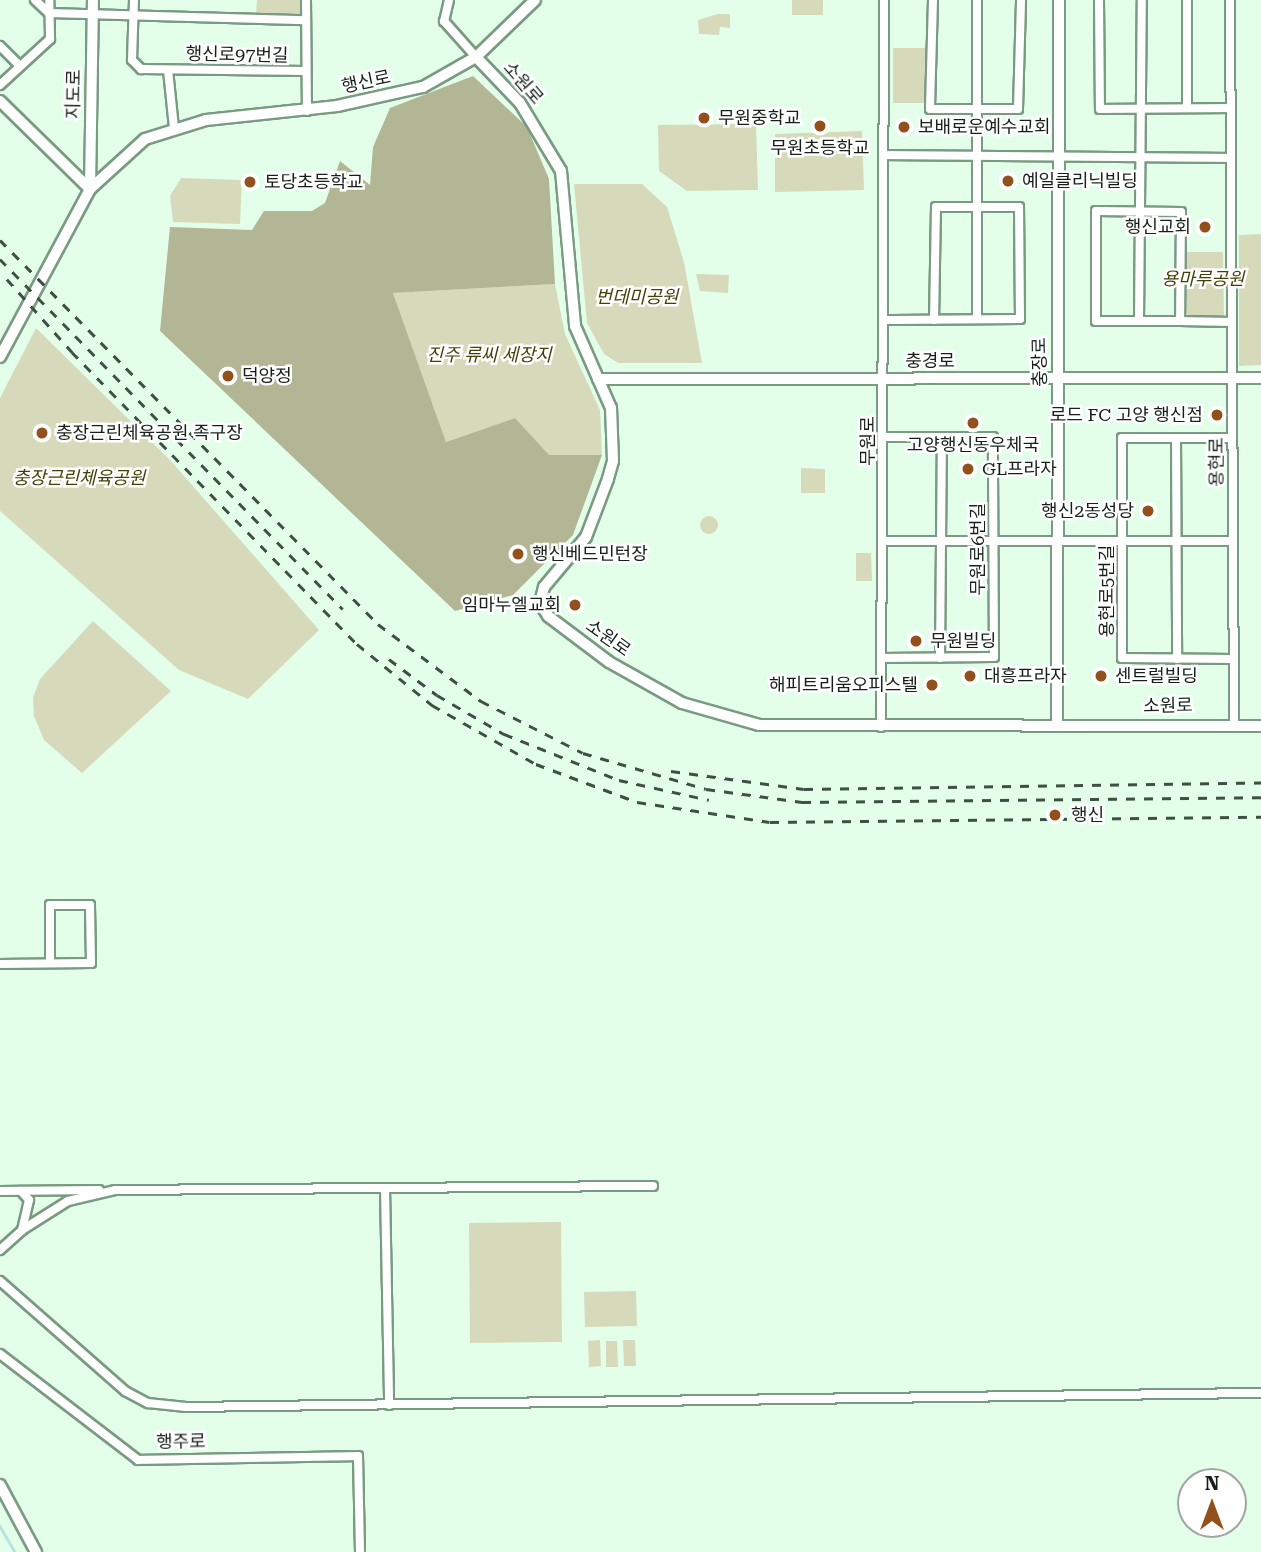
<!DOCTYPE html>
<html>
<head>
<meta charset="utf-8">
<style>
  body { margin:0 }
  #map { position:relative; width:1261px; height:1552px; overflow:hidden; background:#e3ffe9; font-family:"Roboto Serif","Noto Sans KR",serif }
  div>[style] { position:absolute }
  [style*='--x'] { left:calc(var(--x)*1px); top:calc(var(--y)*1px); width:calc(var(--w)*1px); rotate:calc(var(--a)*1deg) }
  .green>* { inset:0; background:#d6dabb }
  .round { border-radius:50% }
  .forest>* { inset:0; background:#b2b694 }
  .stream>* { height:2.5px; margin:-1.25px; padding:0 1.25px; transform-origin:1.25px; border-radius:1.25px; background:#b5e3e0 }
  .roads { filter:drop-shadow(2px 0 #7a9a82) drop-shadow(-2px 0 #7a9a82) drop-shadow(0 2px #7a9a82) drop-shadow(0 -2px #7a9a82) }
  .minor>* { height:8px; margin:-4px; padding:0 4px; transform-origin:4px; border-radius:4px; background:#fff }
  .major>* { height:10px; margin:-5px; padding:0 5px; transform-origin:5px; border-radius:5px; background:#fff }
  .rail>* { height:2.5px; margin-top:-1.25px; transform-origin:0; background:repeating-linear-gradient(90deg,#404f43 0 9px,transparent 0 18px) }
  .dots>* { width:19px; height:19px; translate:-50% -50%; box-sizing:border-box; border:4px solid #fff; border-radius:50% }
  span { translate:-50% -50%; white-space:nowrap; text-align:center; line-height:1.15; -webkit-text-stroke:5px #fff; paint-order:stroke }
  .street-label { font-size:18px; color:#152118 }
  .poi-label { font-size:18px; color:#152118 }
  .left { translate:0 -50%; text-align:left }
  .right { translate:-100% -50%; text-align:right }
  .park-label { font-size:18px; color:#3f4205; font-style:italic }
  .north { position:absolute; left:1177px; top:1468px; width:70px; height:70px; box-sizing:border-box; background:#fff; border:2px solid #a1a6a3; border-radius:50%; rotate:0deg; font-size:19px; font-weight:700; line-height:28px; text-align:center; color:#152118 }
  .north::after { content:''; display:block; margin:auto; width:24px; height:32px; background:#92501d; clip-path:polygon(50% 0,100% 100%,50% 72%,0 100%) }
</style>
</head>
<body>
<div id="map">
  <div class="green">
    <i style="clip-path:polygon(257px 0,302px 0,301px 15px,256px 14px)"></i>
    <i style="clip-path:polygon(792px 0,823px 0,823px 15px,792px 15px)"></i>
    <i style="clip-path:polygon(718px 14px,730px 14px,730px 28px,720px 27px,719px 35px,699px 34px,698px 20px)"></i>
    <i style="clip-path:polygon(893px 48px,927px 48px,925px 103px,893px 103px)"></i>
    <i style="clip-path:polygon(756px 124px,758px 190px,687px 191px,659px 171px,658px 125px)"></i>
    <i style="clip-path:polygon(862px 131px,864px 190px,775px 192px,775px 134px)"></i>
    <i style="clip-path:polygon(181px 178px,242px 180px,240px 224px,173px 222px,170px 196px)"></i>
    <i style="clip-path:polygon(574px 184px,642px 184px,667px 207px,684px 262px,702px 363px,618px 363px,604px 354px,587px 323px)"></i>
    <i style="clip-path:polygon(1261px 234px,1261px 365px,1239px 366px,1239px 235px)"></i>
    <i style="clip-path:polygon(1184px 252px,1223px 252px,1224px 318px,1189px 318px,1182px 305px)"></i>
    <i style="clip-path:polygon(696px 274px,729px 275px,728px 293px,700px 291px)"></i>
    <i style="clip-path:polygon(555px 284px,565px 334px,600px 410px,602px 455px,548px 455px,515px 418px,446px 442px,393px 293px)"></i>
    <i style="clip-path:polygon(36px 328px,171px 461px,319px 630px,248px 699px,179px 670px,0 511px,0 398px)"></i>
    <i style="clip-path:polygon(801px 468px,825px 469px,825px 493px,801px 493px)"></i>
    <i class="round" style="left:700px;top:516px;width:18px;height:18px"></i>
    <i style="clip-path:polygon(856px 553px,871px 553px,872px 581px,856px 581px)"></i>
    <i style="clip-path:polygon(93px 621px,171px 691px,82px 773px,44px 740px,34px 716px,33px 698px,40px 679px)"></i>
    <i style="clip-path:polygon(561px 1222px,562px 1342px,470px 1343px,469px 1223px)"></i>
    <i style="clip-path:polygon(636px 1291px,637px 1326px,585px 1327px,584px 1292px)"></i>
    <i style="clip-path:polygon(600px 1340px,601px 1366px,589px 1367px,588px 1341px)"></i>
    <i style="clip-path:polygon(623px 1340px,635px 1340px,636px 1366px,624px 1366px)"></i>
    <i style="clip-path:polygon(606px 1341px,617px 1341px,618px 1367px,606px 1367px)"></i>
  </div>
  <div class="forest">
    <i style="clip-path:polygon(473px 76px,527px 127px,549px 179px,555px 284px,393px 293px,446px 442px,515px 418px,549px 455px,602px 455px,573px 535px,513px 595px,455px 611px,160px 331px,170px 227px,252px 230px,264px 211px,312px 211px,325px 203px,340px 161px,370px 185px,373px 147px,390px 108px)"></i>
  </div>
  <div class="stream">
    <i style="--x:0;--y:1526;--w:30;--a:60"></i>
  </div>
  <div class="roads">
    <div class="minor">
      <i style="--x:35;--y:0;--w:19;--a:43"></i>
      <i style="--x:49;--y:13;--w:257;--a:1.6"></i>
      <i style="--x:134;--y:0;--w:60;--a:91.9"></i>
      <i style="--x:132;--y:60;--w:13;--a:45"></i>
      <i style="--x:141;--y:69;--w:165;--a:0.7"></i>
      <i style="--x:306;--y:0;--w:111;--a:89.5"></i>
      <i style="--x:449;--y:0;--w:22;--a:103"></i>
      <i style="--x:444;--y:21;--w:48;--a:48.4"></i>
      <i style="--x:933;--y:0;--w:109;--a:91.6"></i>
      <i style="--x:930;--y:109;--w:88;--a:0"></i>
      <i style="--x:1018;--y:109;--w:109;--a:-88.4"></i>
      <i style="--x:977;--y:0;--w:319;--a:90"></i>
      <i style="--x:1099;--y:0;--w:109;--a:89.5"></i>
      <i style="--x:1100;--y:109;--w:130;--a:-0.4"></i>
      <i style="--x:1230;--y:0;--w:724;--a:89.68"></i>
      <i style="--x:0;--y:46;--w:28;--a:45"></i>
      <i style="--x:168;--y:70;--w:58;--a:84.1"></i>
      <i style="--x:0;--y:85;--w:68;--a:-42.6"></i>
      <i style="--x:50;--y:39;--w:39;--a:-91"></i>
      <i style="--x:1187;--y:108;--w:108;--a:-90"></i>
      <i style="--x:883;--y:155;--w:348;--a:0.5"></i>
      <i style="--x:1096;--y:211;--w:85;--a:0.7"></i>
      <i style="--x:1181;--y:212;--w:109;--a:90.5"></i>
      <i style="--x:1180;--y:321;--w:84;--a:180"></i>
      <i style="--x:1096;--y:321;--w:110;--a:-90"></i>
      <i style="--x:883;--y:320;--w:9;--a:0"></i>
      <i style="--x:892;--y:320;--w:128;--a:-0.4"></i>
      <i style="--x:1020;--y:319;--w:112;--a:-90.5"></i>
      <i style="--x:1019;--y:207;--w:83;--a:180"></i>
      <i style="--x:936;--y:207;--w:113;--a:91"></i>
      <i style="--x:1139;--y:321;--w:321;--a:-89.5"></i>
      <i style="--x:1180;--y:321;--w:52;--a:1.1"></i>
      <i style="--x:1176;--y:438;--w:221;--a:89.7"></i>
      <i style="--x:1232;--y:438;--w:110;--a:180"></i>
      <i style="--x:1122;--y:438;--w:220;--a:90"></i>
      <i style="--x:1122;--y:658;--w:111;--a:0.5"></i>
      <i style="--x:883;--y:541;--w:349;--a:0"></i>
      <i style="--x:881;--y:658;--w:113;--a:-0.5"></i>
      <i style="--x:994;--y:657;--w:220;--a:-90.3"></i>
      <i style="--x:993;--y:437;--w:110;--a:180"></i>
      <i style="--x:940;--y:658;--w:221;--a:-89.5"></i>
      <i style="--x:881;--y:727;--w:727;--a:-89.76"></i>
      <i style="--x:0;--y:964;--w:91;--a:-0.6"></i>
      <i style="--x:91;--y:963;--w:58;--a:-91"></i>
      <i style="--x:90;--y:905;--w:40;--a:180"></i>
      <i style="--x:50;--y:905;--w:58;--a:90"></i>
      <i style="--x:385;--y:1188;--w:217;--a:88.9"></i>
      <i style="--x:0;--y:1191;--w:99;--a:-0.6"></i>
      <i style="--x:21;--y:1191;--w:12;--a:48"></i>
      <i style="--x:29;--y:1200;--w:31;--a:103"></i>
      <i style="--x:0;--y:1250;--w:30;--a:-42"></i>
      <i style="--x:22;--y:1230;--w:54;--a:-32.2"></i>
      <i style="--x:68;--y:1201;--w:48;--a:-13.2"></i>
      <i style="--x:115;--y:1190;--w:538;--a:-0.43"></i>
      <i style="--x:0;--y:1281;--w:167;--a:41.3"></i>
      <i style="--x:125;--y:1391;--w:26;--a:28"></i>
      <i style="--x:148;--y:1403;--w:38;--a:6"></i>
      <i style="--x:186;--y:1407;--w:1075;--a:-0.75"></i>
      <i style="--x:0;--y:1354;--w:174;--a:37.5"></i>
      <i style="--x:138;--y:1460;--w:220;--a:-1"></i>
      <i style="--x:358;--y:1456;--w:96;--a:88.8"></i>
    </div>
    <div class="major">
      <i style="--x:476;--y:57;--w:64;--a:46.3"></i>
      <i style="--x:520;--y:103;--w:79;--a:58.9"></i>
      <i style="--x:561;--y:171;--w:156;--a:84.8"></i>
      <i style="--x:575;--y:326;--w:90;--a:66.3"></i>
      <i style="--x:611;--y:408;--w:53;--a:87.8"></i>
      <i style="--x:613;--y:461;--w:19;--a:106"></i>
      <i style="--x:608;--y:479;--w:62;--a:110.8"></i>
      <i style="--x:586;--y:537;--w:65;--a:130"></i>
      <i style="--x:544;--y:587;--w:16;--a:104"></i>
      <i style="--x:540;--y:603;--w:15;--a:58"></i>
      <i style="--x:548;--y:616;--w:76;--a:37"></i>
      <i style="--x:609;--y:662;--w:84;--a:29.3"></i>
      <i style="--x:682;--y:703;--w:80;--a:15.9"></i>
      <i style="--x:759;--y:725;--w:502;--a:0.11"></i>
      <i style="--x:0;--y:101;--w:126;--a:44.4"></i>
      <i style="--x:90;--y:189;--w:189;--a:-89.1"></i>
      <i style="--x:0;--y:357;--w:191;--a:-61.8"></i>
      <i style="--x:90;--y:189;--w:74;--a:-42.3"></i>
      <i style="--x:145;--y:139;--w:64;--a:-17.3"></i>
      <i style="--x:206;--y:120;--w:132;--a:-6.1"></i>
      <i style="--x:337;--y:106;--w:88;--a:-12.5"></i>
      <i style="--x:423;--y:87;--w:61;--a:-29.5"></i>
      <i style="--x:476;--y:57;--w:82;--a:-44"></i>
      <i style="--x:598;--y:379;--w:663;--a:-0.09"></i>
      <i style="--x:1057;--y:725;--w:725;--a:-89.84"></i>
      <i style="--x:0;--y:1485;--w:76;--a:61.8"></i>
    </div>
  </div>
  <div class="rail">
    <i style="--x:0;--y:240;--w:539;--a:45.45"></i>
    <i style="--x:378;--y:624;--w:129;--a:36.8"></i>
    <i style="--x:481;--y:701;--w:114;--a:27"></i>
    <i style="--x:583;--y:753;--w:128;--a:16.3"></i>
    <i style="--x:706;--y:789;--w:97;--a:7.7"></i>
    <i style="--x:802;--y:802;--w:459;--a:-0.6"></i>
    <i style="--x:0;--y:259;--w:490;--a:45.6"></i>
    <i style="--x:7;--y:279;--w:98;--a:48.3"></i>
    <i style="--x:72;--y:352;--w:408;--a:45.7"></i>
    <i style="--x:357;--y:644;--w:97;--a:39.1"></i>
    <i style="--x:432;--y:705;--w:120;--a:29.6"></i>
    <i style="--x:536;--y:764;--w:108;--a:20.6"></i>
    <i style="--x:637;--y:802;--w:134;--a:8.6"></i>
    <i style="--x:770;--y:822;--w:491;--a:-0.6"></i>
    <i style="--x:389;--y:659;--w:60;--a:36.9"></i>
    <i style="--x:437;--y:695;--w:78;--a:30.2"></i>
    <i style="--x:504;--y:734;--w:124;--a:21.8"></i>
    <i style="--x:619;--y:780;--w:92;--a:12.5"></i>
    <i style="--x:671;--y:771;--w:134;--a:7.7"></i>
    <i style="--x:804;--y:789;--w:457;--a:-0.8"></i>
  </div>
  <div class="dots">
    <i style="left:704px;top:118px;background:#92501d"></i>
    <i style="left:820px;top:126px;background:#92501d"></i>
    <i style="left:904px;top:127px;background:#92501d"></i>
    <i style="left:1008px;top:181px;background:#92501d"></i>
    <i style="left:250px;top:182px;background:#92501d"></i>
    <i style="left:1205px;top:227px;background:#92501d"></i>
    <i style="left:228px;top:376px;background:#92501d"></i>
    <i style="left:1217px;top:415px;background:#92501d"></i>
    <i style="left:973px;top:423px;background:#92501d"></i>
    <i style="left:42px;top:433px;background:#92501d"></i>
    <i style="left:968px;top:469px;background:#92501d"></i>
    <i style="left:1148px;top:511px;background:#92501d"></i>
    <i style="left:518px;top:554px;background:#92501d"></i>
    <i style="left:575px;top:605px;background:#92501d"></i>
    <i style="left:916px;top:641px;background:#92501d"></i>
    <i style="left:970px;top:676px;background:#92501d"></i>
    <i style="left:1101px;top:676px;background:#92501d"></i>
    <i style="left:932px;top:685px;background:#92501d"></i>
    <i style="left:1055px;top:815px;background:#92501d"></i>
  </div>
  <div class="street-label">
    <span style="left:237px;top:55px;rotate:1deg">행신로97번길</span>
    <span style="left:366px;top:82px;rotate:-12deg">행신로</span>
    <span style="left:523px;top:83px;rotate:49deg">소원로</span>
    <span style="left:74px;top:94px;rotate:-89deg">지도로</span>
    <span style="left:930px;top:361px">충경로</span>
    <span style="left:1040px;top:362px;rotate:-91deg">충장로</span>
    <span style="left:868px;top:441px;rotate:-90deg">무원로</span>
    <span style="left:1217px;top:462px;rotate:-90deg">용현로</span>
    <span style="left:978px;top:549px;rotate:-90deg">무원로6번길</span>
    <span style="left:1107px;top:591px;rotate:-90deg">용현로5번길</span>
    <span style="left:608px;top:638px;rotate:35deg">소원로</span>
    <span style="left:1168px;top:706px;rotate:-1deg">소원로</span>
    <span style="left:181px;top:1442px;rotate:-1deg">행주로</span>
  </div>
  <div class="poi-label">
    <span class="left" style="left:718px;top:118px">무원중학교</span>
    <span class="left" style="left:918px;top:127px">보배로운예수교회</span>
    <span style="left:820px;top:148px">무원초등학교</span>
    <span class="left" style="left:1022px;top:181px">예일클리닉빌딩</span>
    <span class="left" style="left:264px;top:182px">토당초등학교</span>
    <span class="right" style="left:1191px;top:227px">행신교회</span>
    <span class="left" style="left:242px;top:376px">덕양정</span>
    <span class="right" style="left:1203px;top:415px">로드 FC 고양 행신점</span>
    <span class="left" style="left:56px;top:433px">충장근린체육공원 족구장</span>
    <span style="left:973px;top:445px">고양행신동우체국</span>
    <span class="left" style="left:982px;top:469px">GL프라자</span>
    <span class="right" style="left:1134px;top:511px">행신2동성당</span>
    <span class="left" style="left:532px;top:554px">행신베드민턴장</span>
    <span class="right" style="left:561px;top:605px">임마누엘교회</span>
    <span class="left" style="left:930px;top:641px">무원빌딩</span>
    <span class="left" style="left:984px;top:676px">대흥프라자</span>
    <span class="left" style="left:1115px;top:676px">센트럴빌딩</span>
    <span class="right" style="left:918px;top:685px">해피트리움오피스텔</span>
    <span class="left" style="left:1071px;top:815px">행신</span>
  </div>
  <div class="park-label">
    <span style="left:1203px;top:279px">용마루공원</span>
    <span style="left:637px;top:297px">번데미공원</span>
    <span style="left:489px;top:355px">진주 류씨 세장지</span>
    <span style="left:79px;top:478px">충장근린체육공원</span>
  </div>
  <div class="north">N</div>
</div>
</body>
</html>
